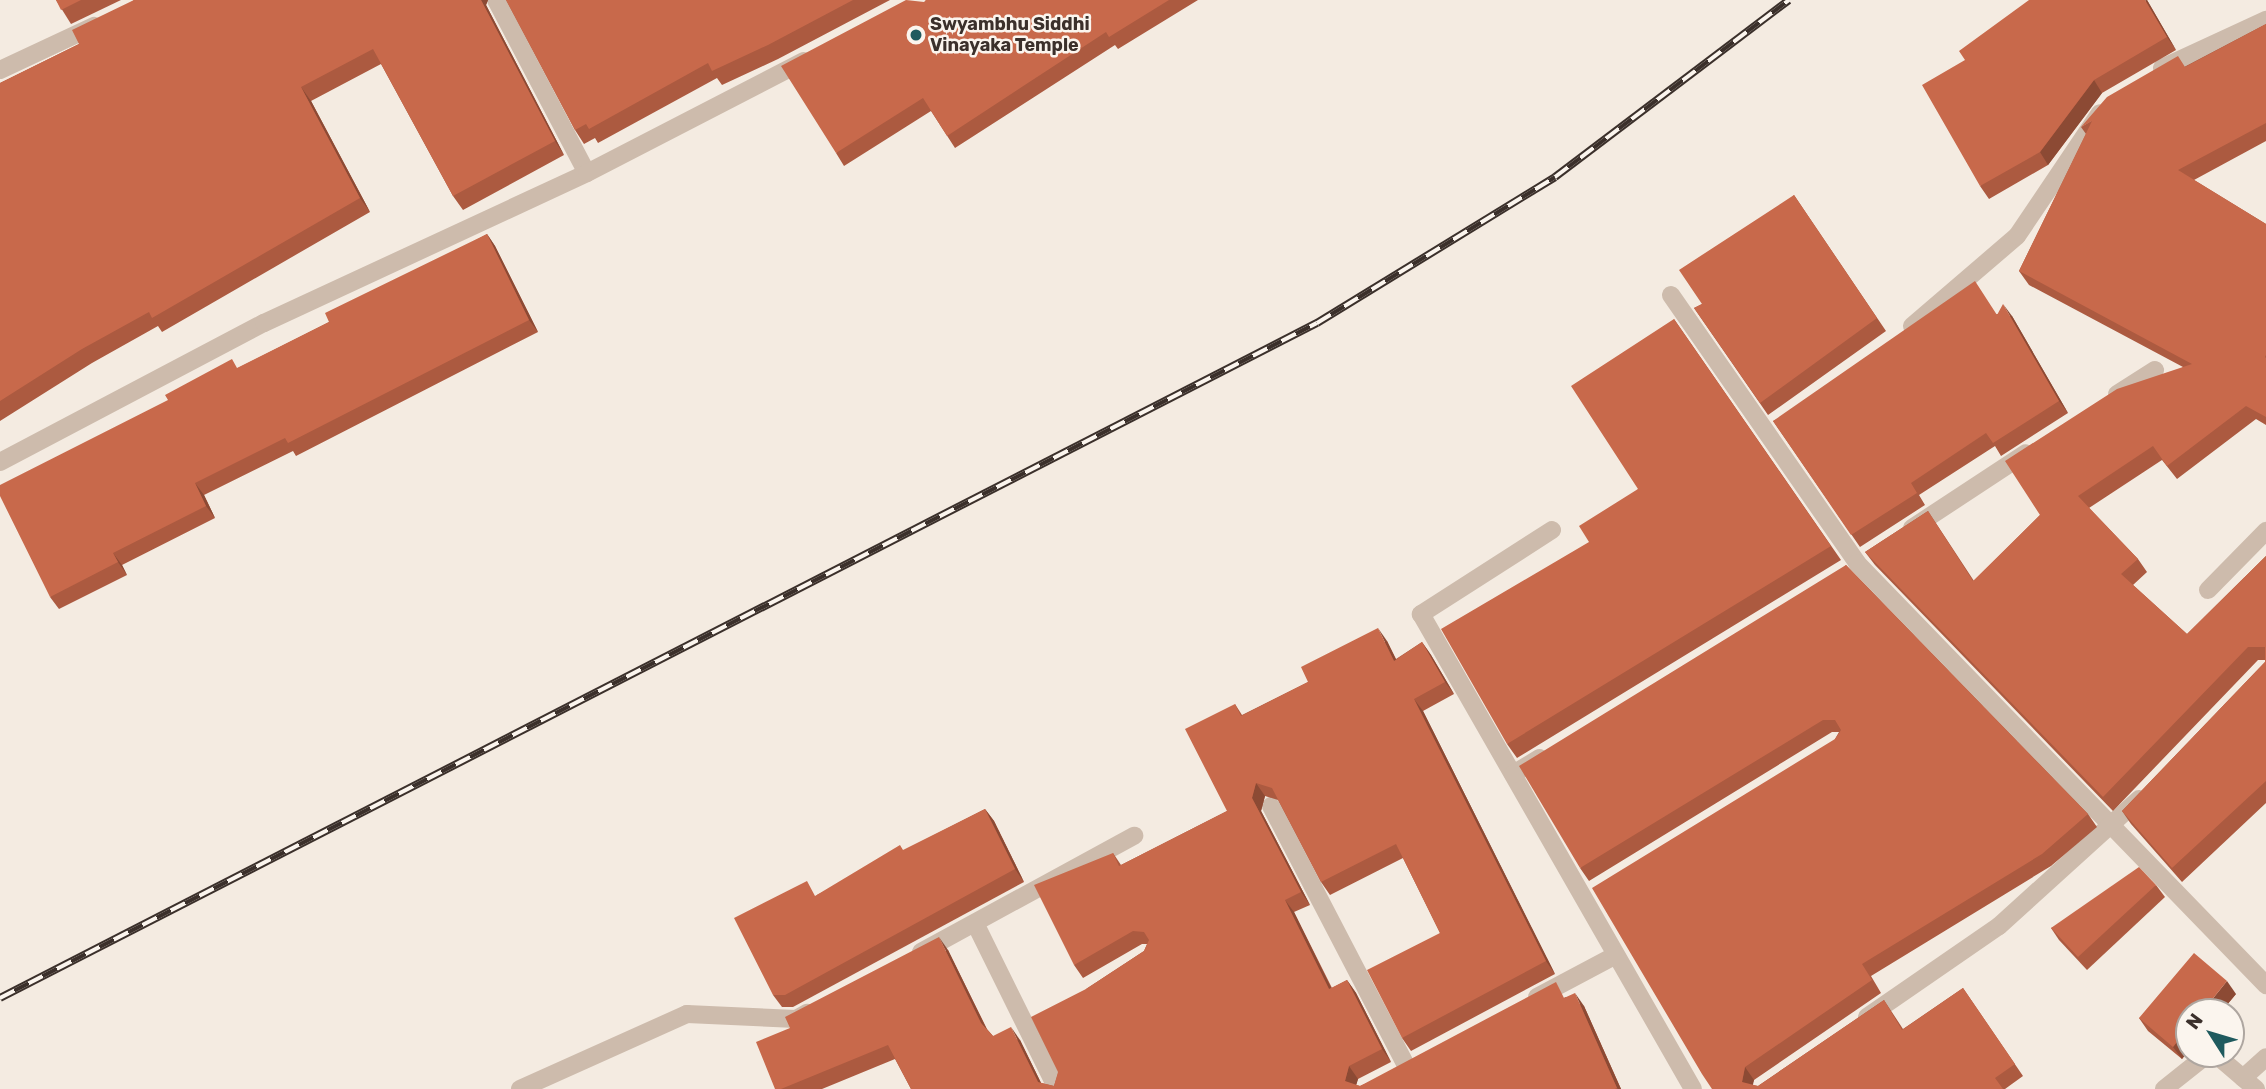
<!DOCTYPE html>
<html>
<head>
<meta charset="utf-8">
<style>
  body { margin:0 }
  #map { position:relative; width:2266px; height:1089px; overflow:hidden; background:#f4ebe1; font-family:Rubik,sans-serif }
  div>[style] { position:absolute }
  [style*='--x'] { left:calc(var(--x)*1px); top:calc(var(--y)*1px); width:calc(var(--w)*1px); rotate:calc(var(--a)*1deg) }
  .minor>* { height:18px; margin:-9px; padding:0 9px; transform-origin:9px; border-radius:9px; background:#cdbbac }
  .rail>* { height:8px; margin-top:-4px; transform-origin:0; background:repeating-linear-gradient(90deg,#fbf5ee 0 16px,#3b302b 0 32px); box-sizing:border-box; border-block:2px solid #3b302b }
  .wall>* { inset:0; background:#ac5a40 }
  .shaded-wall>* { inset:0; background:#8c4a34 }
  .building>* { inset:0; background:#c8694b }
  .dots>* { width:19px; height:19px; translate:-50% -50%; box-sizing:border-box; border:4px solid #fbf5ee; border-radius:50% }
  span { translate:-50% -50%; white-space:nowrap; text-align:center; line-height:1.15; -webkit-text-stroke:5px #fbf5ee; paint-order:stroke }
  .poi-label { font-size:18px; color:#3b302b; font-weight:700 }
  .left { translate:0 -50%; text-align:left }
  .north { position:absolute; left:2175px; top:998px; width:70px; height:70px; box-sizing:border-box; background:#fbf5ee; border:2px solid #aea6a0; border-radius:50%; rotate:307deg; font-size:19px; font-weight:700; line-height:28px; text-align:center; color:#3b302b }
  .north::after { content:''; display:block; margin:auto; width:24px; height:32px; background:#1f5a5e; clip-path:polygon(50% 0,100% 100%,50% 72%,0 100%) }
</style>
</head>
<body>
<div id="map">
  <div class="minor">
    <i style="--x:496;--y:0;--w:195;--a:62.3"></i>
    <i style="--x:2162;--y:68;--w:115;--a:-24.8"></i>
    <i style="--x:0;--y:70;--w:104;--a:-25.1"></i>
    <i style="--x:1671;--y:295;--w:326;--a:55.2"></i>
    <i style="--x:1857;--y:563;--w:588;--a:45.9"></i>
    <i style="--x:1912;--y:326;--w:138;--a:-40.6"></i>
    <i style="--x:2017;--y:236;--w:148;--a:-56"></i>
    <i style="--x:2117;--y:394;--w:45;--a:-32.3"></i>
    <i style="--x:0;--y:462;--w:298;--a:-27.8"></i>
    <i style="--x:264;--y:323;--w:356;--a:-24.9"></i>
    <i style="--x:587;--y:173;--w:244;--a:-27.3"></i>
    <i style="--x:1912;--y:528;--w:136;--a:-33.3"></i>
    <i style="--x:1552;--y:530;--w:156;--a:147.3"></i>
    <i style="--x:1421;--y:614;--w:547;--a:60.2"></i>
    <i style="--x:2208;--y:590;--w:83;--a:-45.5"></i>
    <i style="--x:1513;--y:774;--w:31;--a:-31"></i>
    <i style="--x:1271;--y:806;--w:292;--a:62.5"></i>
    <i style="--x:975;--y:923;--w:185;--a:63.7"></i>
    <i style="--x:921;--y:952;--w:243;--a:-28.6"></i>
    <i style="--x:1537;--y:997;--w:89;--a:-28"></i>
    <i style="--x:1867;--y:1017;--w:160;--a:-34.6"></i>
    <i style="--x:1999;--y:926;--w:189;--a:-42.2"></i>
    <i style="--x:2215;--y:1054;--w:54;--a:40.5"></i>
    <i style="--x:2243;--y:1078;--w:31;--a:-42"></i>
    <i style="--x:520;--y:1089;--w:183;--a:-24.2"></i>
    <i style="--x:687;--y:1014;--w:109;--a:2.6"></i>
    <i style="--x:796;--y:1019;--w:13;--a:-29"></i>
    <i style="--x:2164;--y:1089;--w:56;--a:-38.5"></i>
  </div>
  <div class="rail">
    <i style="--x:0;--y:998;--w:1480;--a:-27.14"></i>
    <i style="--x:1317;--y:323;--w:279;--a:-31.5"></i>
    <i style="--x:1555;--y:177;--w:293;--a:-37.1"></i>
  </div>
  <div class="wall">
    <i style="clip-path:polygon(56px 0,121px 0,71px 24px)"></i>
    <i style="clip-path:polygon(134px 0,488px 0,486px 5px,564px 155px,463px 210px,453px 196px,381px 64px,311px 101px,370px 212px,162px 332px,158px 326px,92px 363px,0 421px,0 83px,79px 44px)"></i>
    <i style="clip-path:polygon(506px 0,890px 0,778px 59px,722px 85px,717px 78px,598px 143px,595px 138px,584px 144px,575px 130px)"></i>
    <i style="clip-path:polygon(926px 0,1198px 0,1118px 49px,1115px 45px,955px 148px,931px 111px,844px 166px,836px 153px)"></i>
    <i style="clip-path:polygon(2147px 0,2176px 50px,2102px 93px,2048px 165px,1989px 199px,1980px 186px)"></i>
    <i style="clip-path:polygon(2266px 24px,2266px 141px,2194px 180px,2266px 224px,2266px 425px,2256px 419px,2177px 479px,2162px 460px,2089px 508px,2138px 559px,2147px 572px,2133px 585px,2187px 634px,2266px 556px,2266px 803px,2182px 882px,2131px 824px,2122px 811px,2265px 662px,2265px 660px,2258px 660px,2113px 811px,1875px 565px,1865px 552px,1928px 511px,1974px 581px,2040px 515px,2183px 367px,2029px 285px,2019px 271px,2086px 134px,2081px 127px,2186px 66px)"></i>
    <i style="clip-path:polygon(1794px 195px,1886px 331px,1768px 415px,1694px 308px,1702px 304px)"></i>
    <i style="clip-path:polygon(487px 234px,495px 246px,538px 332px,296px 456px,293px 451px,204px 495px,215px 518px,122px 565px,127px 575px,59px 609px,50px 597px,238px 368px,329px 322px)"></i>
    <i style="clip-path:polygon(1997px 314px,2012px 316px,2068px 413px,2001px 456px,1995px 446px,1919px 495px,1925px 505px,1860px 547px,1773px 421px)"></i>
    <i style="clip-path:polygon(1674px 319px,1841px 560px,1517px 758px,1507px 744px,1638px 489px)"></i>
    <i style="clip-path:polygon(1846px 565px,2088px 814px,2097px 827px,2051px 866px,1871px 976px,1881px 993px,1754px 1080px,1752px 1085px,1758px 1086px,1884px 1000px,1903px 1029px,1963px 988px,2023px 1076px,2005px 1089px,1712px 1089px,1835px 739px,1839px 732px,1832px 732px,1589px 881px,1580px 868px)"></i>
    <i style="clip-path:polygon(1387px 641px,1396px 659px,1422px 642px,1431px 655px,1454px 694px,1423px 711px,1555px 974px,1411px 1051px,1402px 1038px,1440px 933px,1403px 858px,1330px 895px,1321px 882px,1278px 800px,1265px 796px,1261px 811px,1310px 905px,1294px 912px,1332px 988px,1347px 980px,1356px 993px,1391px 1062px,1358px 1079px,1356px 1085px,1360px 1086px,1566px 997px,1584px 1006px,1621px 1089px,911px 1089px,895px 1059px,822px 1089px,775px 1089px,790px 1028px,948px 950px,987px 1029px,993px 1036px,1020px 1040px,1041px 1083px,1054px 1086px,1086px 989px,1144px 951px,1147px 944px,1142px 944px,1083px 978px,1074px 965px,1113px 853px,1121px 865px,1227px 811px,1235px 704px,1242px 715px,1308px 682px)"></i>
    <i style="clip-path:polygon(985px 809px,994px 821px,1024px 882px,793px 1007px,782px 1007px,773px 995px,817px 895px)"></i>
    <i style="clip-path:polygon(2156px 885px,2165px 897px,2087px 970px,2059px 940px,2051px 928px)"></i>
    <i style="clip-path:polygon(2236px 994px,2221px 1012px,2189px 1012px,2189px 1050px,2182px 1059px,2148px 1031px,2139px 1018px)"></i>
  </div>
  <div class="shaded-wall">
    <i style="clip-path:polygon(481px 0,488px 0,486px 5px,564px 155px,555px 141px)"></i>
    <i style="clip-path:polygon(2145px 0,2147px 0,2176px 50px,2167px 37px)"></i>
    <i style="clip-path:polygon(2094px 80px,2102px 93px,2048px 165px,2040px 152px)"></i>
    <i style="clip-path:polygon(301px 87px,311px 101px,370px 212px,360px 198px)"></i>
    <i style="clip-path:polygon(487px 234px,495px 246px,538px 332px,529px 320px)"></i>
    <i style="clip-path:polygon(2003px 304px,2012px 316px,2068px 413px,2059px 401px)"></i>
    <i style="clip-path:polygon(195px 483px,204px 495px,215px 518px,206px 506px)"></i>
    <i style="clip-path:polygon(113px 553px,122px 565px,127px 575px,118px 562px)"></i>
    <i style="clip-path:polygon(1378px 628px,1387px 641px,1403px 674px,1394px 661px)"></i>
    <i style="clip-path:polygon(1422px 642px,1431px 655px,1454px 694px,1445px 682px)"></i>
    <i style="clip-path:polygon(1414px 699px,1423px 711px,1555px 974px,1546px 961px)"></i>
    <i style="clip-path:polygon(1256px 783px,1265px 796px,1261px 811px,1310px 905px,1301px 892px,1252px 798px)"></i>
    <i style="clip-path:polygon(985px 809px,994px 821px,1024px 882px,1015px 869px)"></i>
    <i style="clip-path:polygon(1285px 900px,1294px 912px,1338px 1002px,1329px 989px)"></i>
    <i style="clip-path:polygon(939px 937px,948px 950px,990px 1036px,981px 1023px)"></i>
    <i style="clip-path:polygon(1347px 980px,1356px 993px,1391px 1062px,1382px 1049px)"></i>
    <i style="clip-path:polygon(2227px 981px,2236px 994px,2221px 1012px,2202px 1012px)"></i>
    <i style="clip-path:polygon(1575px 993px,1584px 1006px,1621px 1089px,1618px 1089px,1617px 1088px)"></i>
    <i style="clip-path:polygon(1011px 1027px,1020px 1040px,1044px 1089px,1038px 1082px)"></i>
    <i style="clip-path:polygon(2189px 1027px,2189px 1050px,2182px 1059px,2173px 1047px)"></i>
    <i style="clip-path:polygon(1349px 1066px,1358px 1079px,1355px 1089px,1345px 1081px)"></i>
    <i style="clip-path:polygon(1745px 1067px,1754px 1080px,1752px 1089px,1742px 1082px)"></i>
  </div>
  <div class="building">
    <i style="clip-path:polygon(56px 0,81px 0,61px 10px)"></i>
    <i style="clip-path:polygon(134px 0,481px 0,555px 141px,453px 196px,373px 49px,301px 87px,360px 198px,152px 318px,149px 312px,82px 349px,0 401px,0 83px,79px 44px,72px 30px)"></i>
    <i style="clip-path:polygon(506px 0,853px 0,768px 45px,712px 71px,708px 63px,589px 129px,586px 124px,575px 130px)"></i>
    <i style="clip-path:polygon(906px 0,924px 2px,926px 0,1169px 0,1109px 37px,1106px 32px,947px 136px,923px 98px,836px 153px,781px 66px)"></i>
    <i style="clip-path:polygon(2029px 0,2145px 0,2167px 37px,2094px 80px,2040px 152px,1980px 186px,1922px 85px,1965px 60px,1959px 51px)"></i>
    <i style="clip-path:polygon(2266px 24px,2266px 123px,2178px 170px,2266px 224px,2266px 355px,2265px 357px,2266px 358px,2266px 417px,2246px 406px,2167px 466px,2153px 446px,2078px 496px,2138px 559px,2121px 574px,2187px 634px,2266px 556px,2266px 781px,2172px 868px,2122px 811px,2265px 662px,2265px 647px,2248px 647px,2103px 797px,1865px 552px,1928px 511px,1973px 581px,2040px 515px,2005px 461px,2117px 389px,2192px 364px,2019px 271px,2092px 121px,2081px 127px,2107px 97px,2178px 56px,2185px 67px)"></i>
    <i style="clip-path:polygon(1794px 195px,1877px 318px,1760px 403px,1694px 308px,1702px 304px,1679px 270px)"></i>
    <i style="clip-path:polygon(487px 234px,529px 320px,288px 443px,285px 438px,195px 483px,206px 506px,113px 553px,118px 562px,50px 597px,0 496px,0 485px,168px 400px,165px 395px,232px 359px,237px 368px,329px 322px,325px 313px)"></i>
    <i style="clip-path:polygon(1975px 281px,1997px 315px,2003px 304px,2059px 401px,1993px 443px,1986px 433px,1911px 483px,1917px 493px,1851px 535px,1773px 421px)"></i>
    <i style="clip-path:polygon(1674px 319px,1831px 546px,1507px 744px,1441px 629px,1589px 542px,1579px 526px,1638px 489px,1571px 386px)"></i>
    <i style="clip-path:polygon(1846px 565px,2088px 814px,2042px 854px,1862px 964px,1872px 980px,1745px 1067px,1742px 1082px,1758px 1086px,1884px 1000px,1902px 1030px,1963px 988px,2015px 1064px,1995px 1078px,2003px 1089px,1712px 1089px,1702px 1074px,1592px 888px,1835px 739px,1841px 730px,1835px 720px,1823px 720px,1580px 868px,1519px 766px)"></i>
    <i style="clip-path:polygon(1378px 628px,1394px 661px,1422px 642px,1445px 682px,1414px 699px,1546px 961px,1402px 1038px,1367px 970px,1440px 933px,1396px 844px,1321px 882px,1272px 788px,1256px 783px,1252px 798px,1301px 892px,1285px 900px,1329px 989px,1347px 980px,1382px 1049px,1349px 1066px,1345px 1081px,1360px 1086px,1556px 982px,1564px 998px,1575px 993px,1617px 1088px,1615px 1089px,911px 1089px,888px 1045px,781px 1089px,775px 1089px,756px 1042px,790px 1028px,785px 1017px,939px 937px,981px 1023px,993px 1036px,1011px 1027px,1038px 1082px,1054px 1086px,1058px 1072px,1031px 1017px,1086px 989px,1144px 951px,1149px 940px,1144px 932px,1133px 931px,1074px 965px,1034px 885px,1113px 853px,1119px 866px,1227px 811px,1185px 729px,1235px 704px,1241px 716px,1308px 682px,1301px 667px)"></i>
    <i style="clip-path:polygon(985px 809px,1015px 869px,785px 995px,773px 995px,734px 918px,807px 881px,815px 896px,900px 845px,903px 850px)"></i>
    <i style="clip-path:polygon(2139px 867px,2156px 885px,2078px 957px,2051px 928px)"></i>
    <i style="clip-path:polygon(2194px 953px,2227px 981px,2202px 1012px,2189px 1012px,2189px 1027px,2173px 1047px,2139px 1018px)"></i>
  </div>
  <div class="dots">
    <i style="left:916px;top:35px;background:#1f5a5e"></i>
  </div>
  <div class="poi-label">
    <span class="left" style="left:930px;top:35px">Swyambhu Siddhi<br>Vinayaka Temple</span>
  </div>
  <div class="north">N</div>
</div>
</body>
</html>
